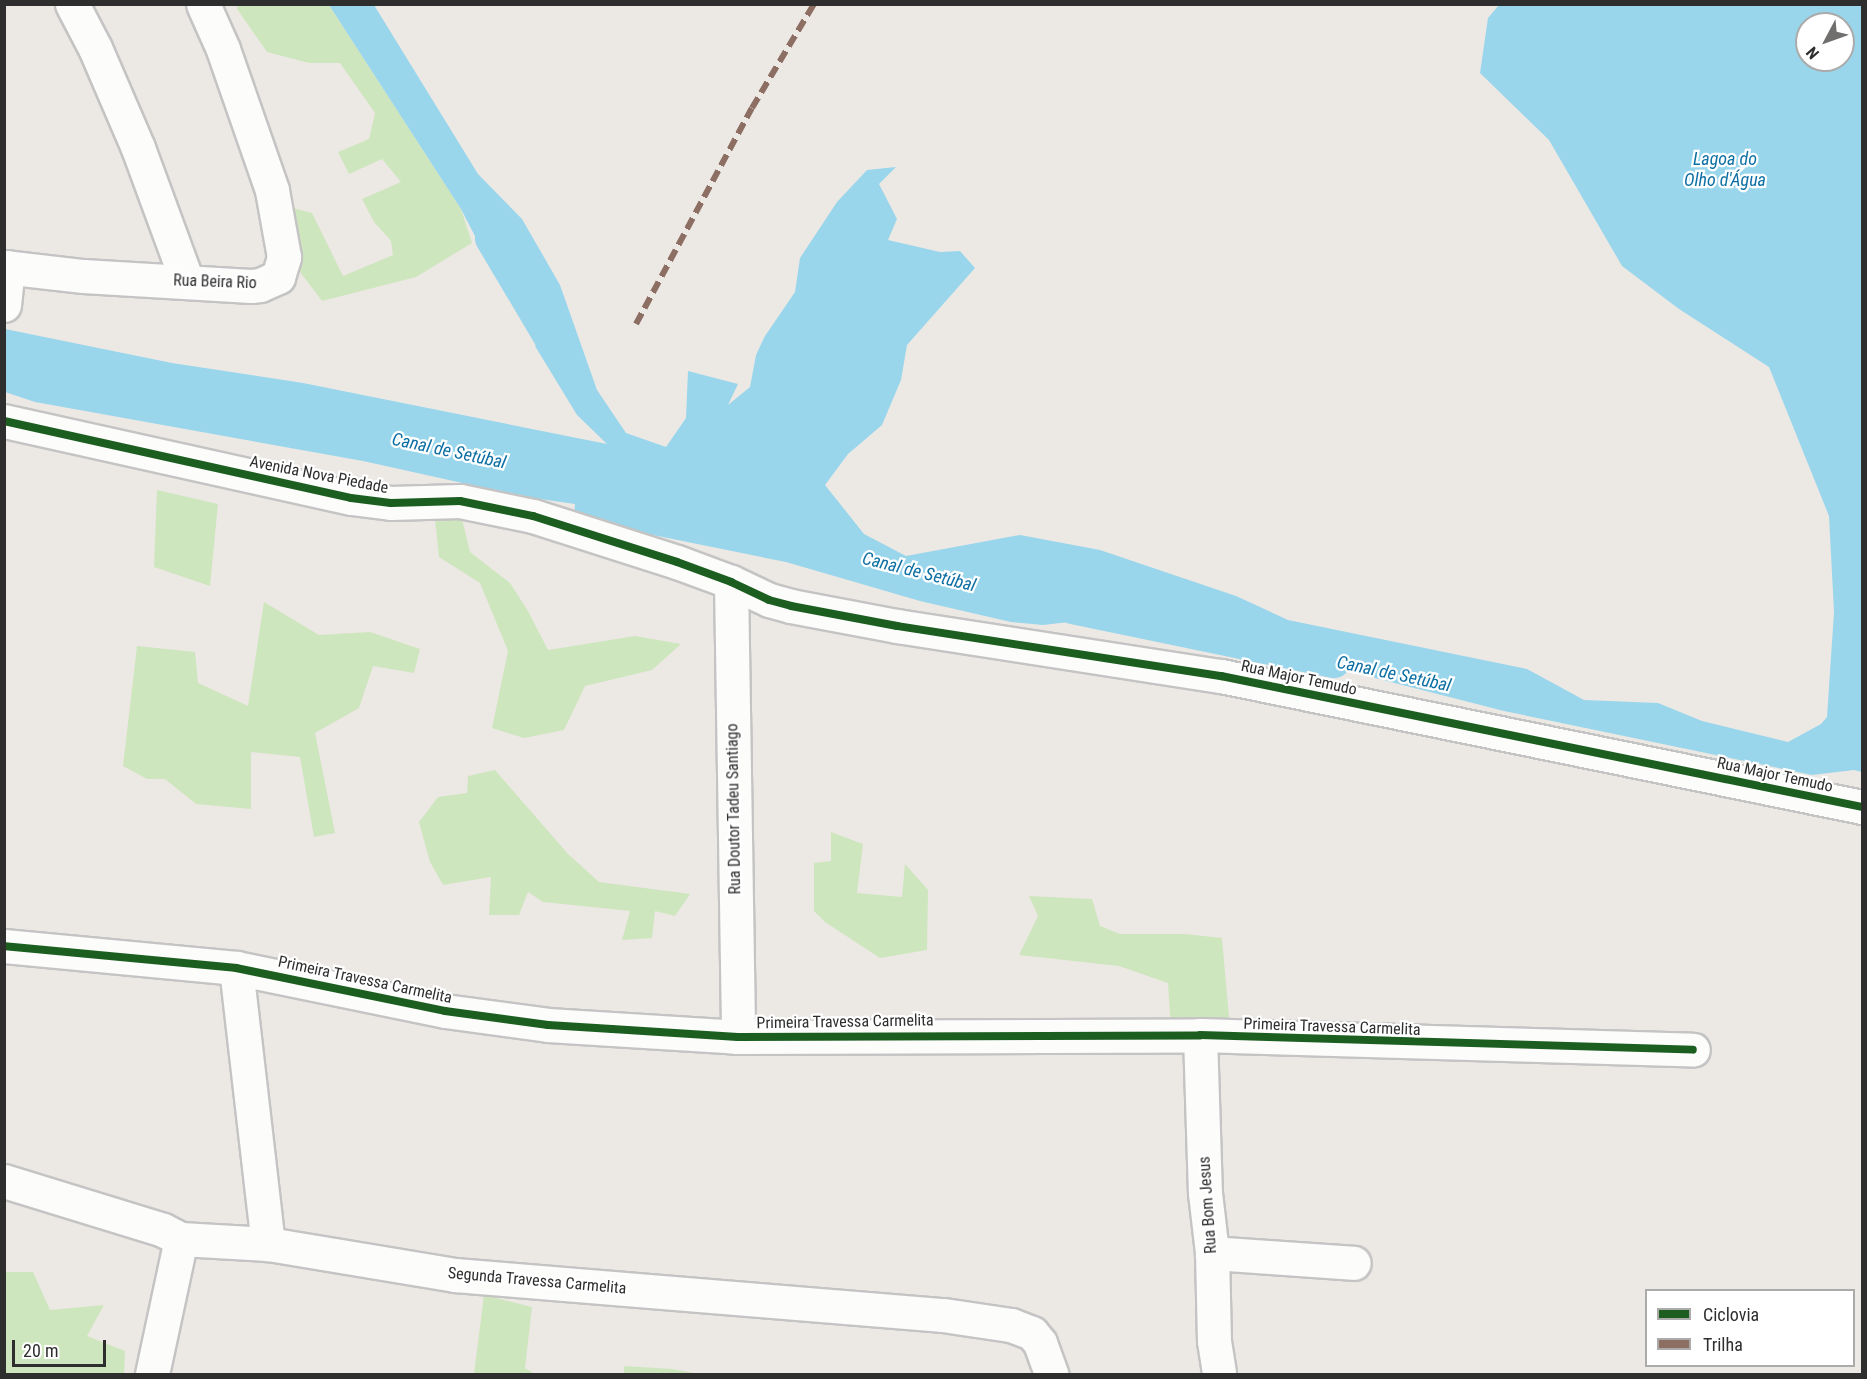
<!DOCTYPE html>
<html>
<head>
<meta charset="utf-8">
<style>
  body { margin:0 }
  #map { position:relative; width:1867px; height:1379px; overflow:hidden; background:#ece8e4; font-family:"Roboto Condensed",sans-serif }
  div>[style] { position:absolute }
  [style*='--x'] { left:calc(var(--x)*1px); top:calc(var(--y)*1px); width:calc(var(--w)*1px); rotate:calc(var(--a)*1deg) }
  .green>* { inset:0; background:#cee6be }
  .water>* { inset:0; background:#99d6ec }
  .canal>* { height:33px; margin:-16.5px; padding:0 16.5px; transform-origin:16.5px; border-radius:16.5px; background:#99d6ec }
  .roads { filter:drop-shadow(2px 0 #c5c4c5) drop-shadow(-2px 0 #c5c4c5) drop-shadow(0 2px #c5c4c5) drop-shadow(0 -2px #c5c4c5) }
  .minor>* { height:33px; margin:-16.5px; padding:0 16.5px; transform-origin:16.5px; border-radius:16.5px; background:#fcfcfb }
  .quiet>* { height:6px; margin-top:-3px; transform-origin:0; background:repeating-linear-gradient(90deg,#8d6e63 0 12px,transparent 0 18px) }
  .cycleway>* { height:8px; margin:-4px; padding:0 4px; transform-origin:4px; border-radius:4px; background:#1b5e20 }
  span { translate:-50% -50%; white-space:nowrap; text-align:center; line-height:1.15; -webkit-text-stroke:4.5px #fff; paint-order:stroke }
  .street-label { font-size:16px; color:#2e2e2e }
  .water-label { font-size:18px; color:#0d6fa3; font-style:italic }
  .frame { position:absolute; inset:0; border:6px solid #2e2e2e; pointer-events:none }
  .legend { position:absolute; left:1645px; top:1289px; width:210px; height:78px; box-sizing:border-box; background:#fff; border:2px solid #ababab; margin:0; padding:8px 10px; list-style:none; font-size:18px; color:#2e2e2e }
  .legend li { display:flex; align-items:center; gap:12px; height:30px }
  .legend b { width:30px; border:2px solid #ababab }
  .north { position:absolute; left:1795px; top:12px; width:60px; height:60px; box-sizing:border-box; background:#fff; border:2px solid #ababab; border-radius:50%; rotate:229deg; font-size:16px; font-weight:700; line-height:24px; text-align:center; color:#2e2e2e }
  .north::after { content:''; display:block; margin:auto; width:21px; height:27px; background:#706f6e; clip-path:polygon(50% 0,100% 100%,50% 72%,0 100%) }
  .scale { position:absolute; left:12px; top:1340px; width:94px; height:27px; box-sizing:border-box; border:3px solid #2e2e2e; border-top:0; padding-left:8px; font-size:18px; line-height:21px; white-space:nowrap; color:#2e2e2e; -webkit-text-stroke:4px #fff; paint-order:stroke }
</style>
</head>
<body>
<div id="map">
  <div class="green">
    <i style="clip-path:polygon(238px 5px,329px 5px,461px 209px,472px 243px,416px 277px,322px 301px,294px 264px,281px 205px,312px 213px,343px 276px,393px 255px,391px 241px,374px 222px,362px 199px,401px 182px,382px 159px,349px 174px,338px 152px,369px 139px,375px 113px,340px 63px,309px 63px,267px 52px,237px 9px)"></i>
    <i style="clip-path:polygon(157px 490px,218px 504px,210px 586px,154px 567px)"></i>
    <i style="clip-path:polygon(435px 519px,462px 519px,470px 552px,510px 583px,528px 611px,548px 650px,635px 636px,681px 644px,652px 670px,585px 686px,564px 730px,524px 738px,492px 728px,508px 651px,480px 583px,439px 557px)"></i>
    <i style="clip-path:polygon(264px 602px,319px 635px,370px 632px,420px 649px,414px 673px,373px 666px,359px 708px,315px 733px,335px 833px,314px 837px,300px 757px,251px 752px,251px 809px,196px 804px,165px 779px,147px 779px,123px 766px,137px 646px,195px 652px,198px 683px,248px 706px)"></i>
    <i style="clip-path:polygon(495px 770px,568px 854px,599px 882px,690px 894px,675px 916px,655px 911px,652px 938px,622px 940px,630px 911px,543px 902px,528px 892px,519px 915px,489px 915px,491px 877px,443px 885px,430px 862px,419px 822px,438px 797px,467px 793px,468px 776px)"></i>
    <i style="clip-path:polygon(831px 832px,863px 844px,857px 893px,902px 897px,905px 864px,928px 890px,927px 950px,880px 958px,825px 922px,814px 911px,814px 863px,831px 861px)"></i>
    <i style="clip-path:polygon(1029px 896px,1092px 899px,1100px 926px,1120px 934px,1185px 934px,1222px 938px,1230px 1029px,1171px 1030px,1168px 983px,1119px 966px,1019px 955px,1038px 916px)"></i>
    <i style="clip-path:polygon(5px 1272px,33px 1272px,50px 1310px,104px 1305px,87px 1336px,125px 1351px,124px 1374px,5px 1374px)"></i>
    <i style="clip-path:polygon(484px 1295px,532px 1307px,525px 1368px,535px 1374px,474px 1374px)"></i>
    <i style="clip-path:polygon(624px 1366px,672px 1369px,699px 1374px,624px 1374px)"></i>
  </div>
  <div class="water">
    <i style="clip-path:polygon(evenodd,329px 5px,374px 5px,478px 174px,522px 219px,560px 285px,597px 390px,626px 433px,666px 447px,686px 418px,688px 371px,738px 384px,728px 405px,750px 387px,756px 355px,765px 336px,795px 292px,800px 258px,837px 202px,867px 170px,896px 167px,879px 184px,897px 219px,888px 240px,940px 252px,960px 251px,975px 268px,907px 345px,901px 380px,882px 425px,848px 454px,825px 485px,864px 534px,906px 556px,1020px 535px,1100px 550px,1236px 596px,1288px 620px,1527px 669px,1584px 700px,1658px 703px,1702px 721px,1788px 742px,1821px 724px,1827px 717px,1834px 612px,1829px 516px,1769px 367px,1679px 309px,1622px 266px,1549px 140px,1480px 73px,1488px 18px,1499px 5px,1862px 5px,1862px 772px,1854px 770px,1812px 775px,1504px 711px,1336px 668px,1236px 635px,1196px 627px,1155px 612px,1043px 625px,1011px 622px,920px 601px,786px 562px,574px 519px,575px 504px,526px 497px,363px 461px,35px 402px,5px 392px,5px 329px,172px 363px,303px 383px,607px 444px,577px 415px,535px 346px,545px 333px,533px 302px,507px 266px,491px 267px,461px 209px,329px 5px,1807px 24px,1843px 24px,1843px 60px,1807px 60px,1807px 24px)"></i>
  </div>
  <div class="canal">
    <i style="--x:491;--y:238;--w:137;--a:59.3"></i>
    <i style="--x:1072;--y:607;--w:267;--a:11.7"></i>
  </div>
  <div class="roads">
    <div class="minor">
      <i style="--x:72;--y:4;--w:50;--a:62.4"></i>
      <i style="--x:95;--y:48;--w:109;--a:66.7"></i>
      <i style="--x:138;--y:148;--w:142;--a:69.8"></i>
      <i style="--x:4;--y:267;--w:80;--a:6.5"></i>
      <i style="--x:83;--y:276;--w:168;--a:3.4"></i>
      <i style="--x:251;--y:286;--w:9;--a:-6"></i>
      <i style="--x:260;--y:285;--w:20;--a:-24"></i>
      <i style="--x:278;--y:277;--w:21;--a:-73"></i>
      <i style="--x:284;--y:257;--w:68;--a:-100.2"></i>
      <i style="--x:272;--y:190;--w:149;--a:-109.2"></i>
      <i style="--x:223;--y:49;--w:49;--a:-114"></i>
      <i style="--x:4;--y:305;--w:38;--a:-84"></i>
      <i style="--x:4;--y:421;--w:355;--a:12.5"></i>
      <i style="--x:351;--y:498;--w:40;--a:7.1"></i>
      <i style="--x:391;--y:503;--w:69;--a:-1.7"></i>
      <i style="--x:460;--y:501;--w:75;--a:11.6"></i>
      <i style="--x:533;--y:516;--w:151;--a:17.7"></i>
      <i style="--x:677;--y:562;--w:58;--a:20.3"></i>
      <i style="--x:731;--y:582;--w:42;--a:25.3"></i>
      <i style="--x:769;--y:600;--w:23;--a:15"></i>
      <i style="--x:791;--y:606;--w:108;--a:10.7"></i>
      <i style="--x:897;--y:626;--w:328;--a:8.8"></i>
      <i style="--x:1221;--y:676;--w:654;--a:11.55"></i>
      <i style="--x:731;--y:582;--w:455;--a:89.1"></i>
      <i style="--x:4;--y:946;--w:233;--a:5.4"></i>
      <i style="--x:236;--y:968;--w:213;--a:11.6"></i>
      <i style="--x:445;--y:1011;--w:104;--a:7.7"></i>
      <i style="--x:548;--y:1025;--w:64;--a:3.6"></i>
      <i style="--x:612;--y:1029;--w:126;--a:3.6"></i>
      <i style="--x:738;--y:1037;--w:462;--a:-0.2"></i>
      <i style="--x:1200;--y:1035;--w:493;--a:1.7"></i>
      <i style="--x:236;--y:968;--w:278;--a:83.4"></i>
      <i style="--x:1200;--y:1035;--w:158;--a:88.2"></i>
      <i style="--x:1205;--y:1193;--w:60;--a:83.3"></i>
      <i style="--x:1212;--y:1253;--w:88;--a:88.7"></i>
      <i style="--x:1214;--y:1341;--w:33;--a:81"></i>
      <i style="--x:4;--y:1181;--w:166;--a:17.1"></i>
      <i style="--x:163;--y:1230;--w:20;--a:27"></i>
      <i style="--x:181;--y:1239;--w:87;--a:3.3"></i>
      <i style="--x:268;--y:1244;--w:190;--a:9.4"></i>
      <i style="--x:455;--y:1275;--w:490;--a:4.7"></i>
      <i style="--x:943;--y:1315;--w:69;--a:8.4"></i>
      <i style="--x:1011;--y:1325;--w:22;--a:21"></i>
      <i style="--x:1032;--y:1333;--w:13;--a:51"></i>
      <i style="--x:1040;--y:1343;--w:33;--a:70"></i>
      <i style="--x:1212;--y:1253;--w:142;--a:4"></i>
      <i style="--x:152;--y:1374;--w:138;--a:-77.9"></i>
    </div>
  </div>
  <div class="quiet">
    <i style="--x:636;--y:324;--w:245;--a:-61.8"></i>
    <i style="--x:752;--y:108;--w:121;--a:-59.2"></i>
  </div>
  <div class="cycleway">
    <i style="--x:4;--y:421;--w:355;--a:12.5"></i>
    <i style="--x:351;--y:498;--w:40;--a:7.1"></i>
    <i style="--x:391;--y:503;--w:69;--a:-1.7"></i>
    <i style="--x:460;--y:501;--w:75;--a:11.6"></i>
    <i style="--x:533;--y:516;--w:151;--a:17.7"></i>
    <i style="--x:677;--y:562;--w:58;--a:20.3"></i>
    <i style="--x:731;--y:582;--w:42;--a:25.3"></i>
    <i style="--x:769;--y:600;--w:23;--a:15"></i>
    <i style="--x:791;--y:606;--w:108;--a:10.7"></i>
    <i style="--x:897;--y:626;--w:328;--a:8.8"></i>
    <i style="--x:1221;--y:676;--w:654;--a:11.55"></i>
    <i style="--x:4;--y:946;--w:233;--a:5.4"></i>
    <i style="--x:236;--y:968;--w:213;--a:11.6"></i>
    <i style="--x:445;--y:1011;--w:104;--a:7.7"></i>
    <i style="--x:548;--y:1025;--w:64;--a:3.6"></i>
    <i style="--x:612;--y:1029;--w:126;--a:3.6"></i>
    <i style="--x:738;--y:1037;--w:462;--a:-0.2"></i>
    <i style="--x:1200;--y:1035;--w:493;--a:1.7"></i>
  </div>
  <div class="street-label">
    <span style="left:215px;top:282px;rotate:2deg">Rua Beira Rio</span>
    <span style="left:319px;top:475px;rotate:11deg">Avenida Nova Piedade</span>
    <span style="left:1299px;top:678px;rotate:12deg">Rua Major Temudo</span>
    <span style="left:1775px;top:775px;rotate:12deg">Rua Major Temudo</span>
    <span style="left:734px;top:809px;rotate:-91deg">Rua Doutor Tadeu Santiago</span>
    <span style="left:365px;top:980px;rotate:12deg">Primeira Travessa Carmelita</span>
    <span style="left:845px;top:1022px;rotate:-1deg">Primeira Travessa Carmelita</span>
    <span style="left:1332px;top:1027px;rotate:2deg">Primeira Travessa Carmelita</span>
    <span style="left:1208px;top:1205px;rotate:-94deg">Rua Bom Jesus</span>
    <span style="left:537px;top:1281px;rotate:5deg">Segunda Travessa Carmelita</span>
  </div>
  <div class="water-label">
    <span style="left:1725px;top:170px">Lagoa do<br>Olho d'Água</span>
    <span style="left:449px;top:451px;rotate:12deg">Canal de Setúbal</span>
    <span style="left:919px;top:572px;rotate:14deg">Canal de Setúbal</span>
    <span style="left:1394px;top:674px;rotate:12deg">Canal de Setúbal</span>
  </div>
  <div class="frame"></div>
  <ul class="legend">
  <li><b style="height:8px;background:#1b5e20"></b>Ciclovia</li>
  <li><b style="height:8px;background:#8d6e63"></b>Trilha</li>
  </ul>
  <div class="north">N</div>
  <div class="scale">20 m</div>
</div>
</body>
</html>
